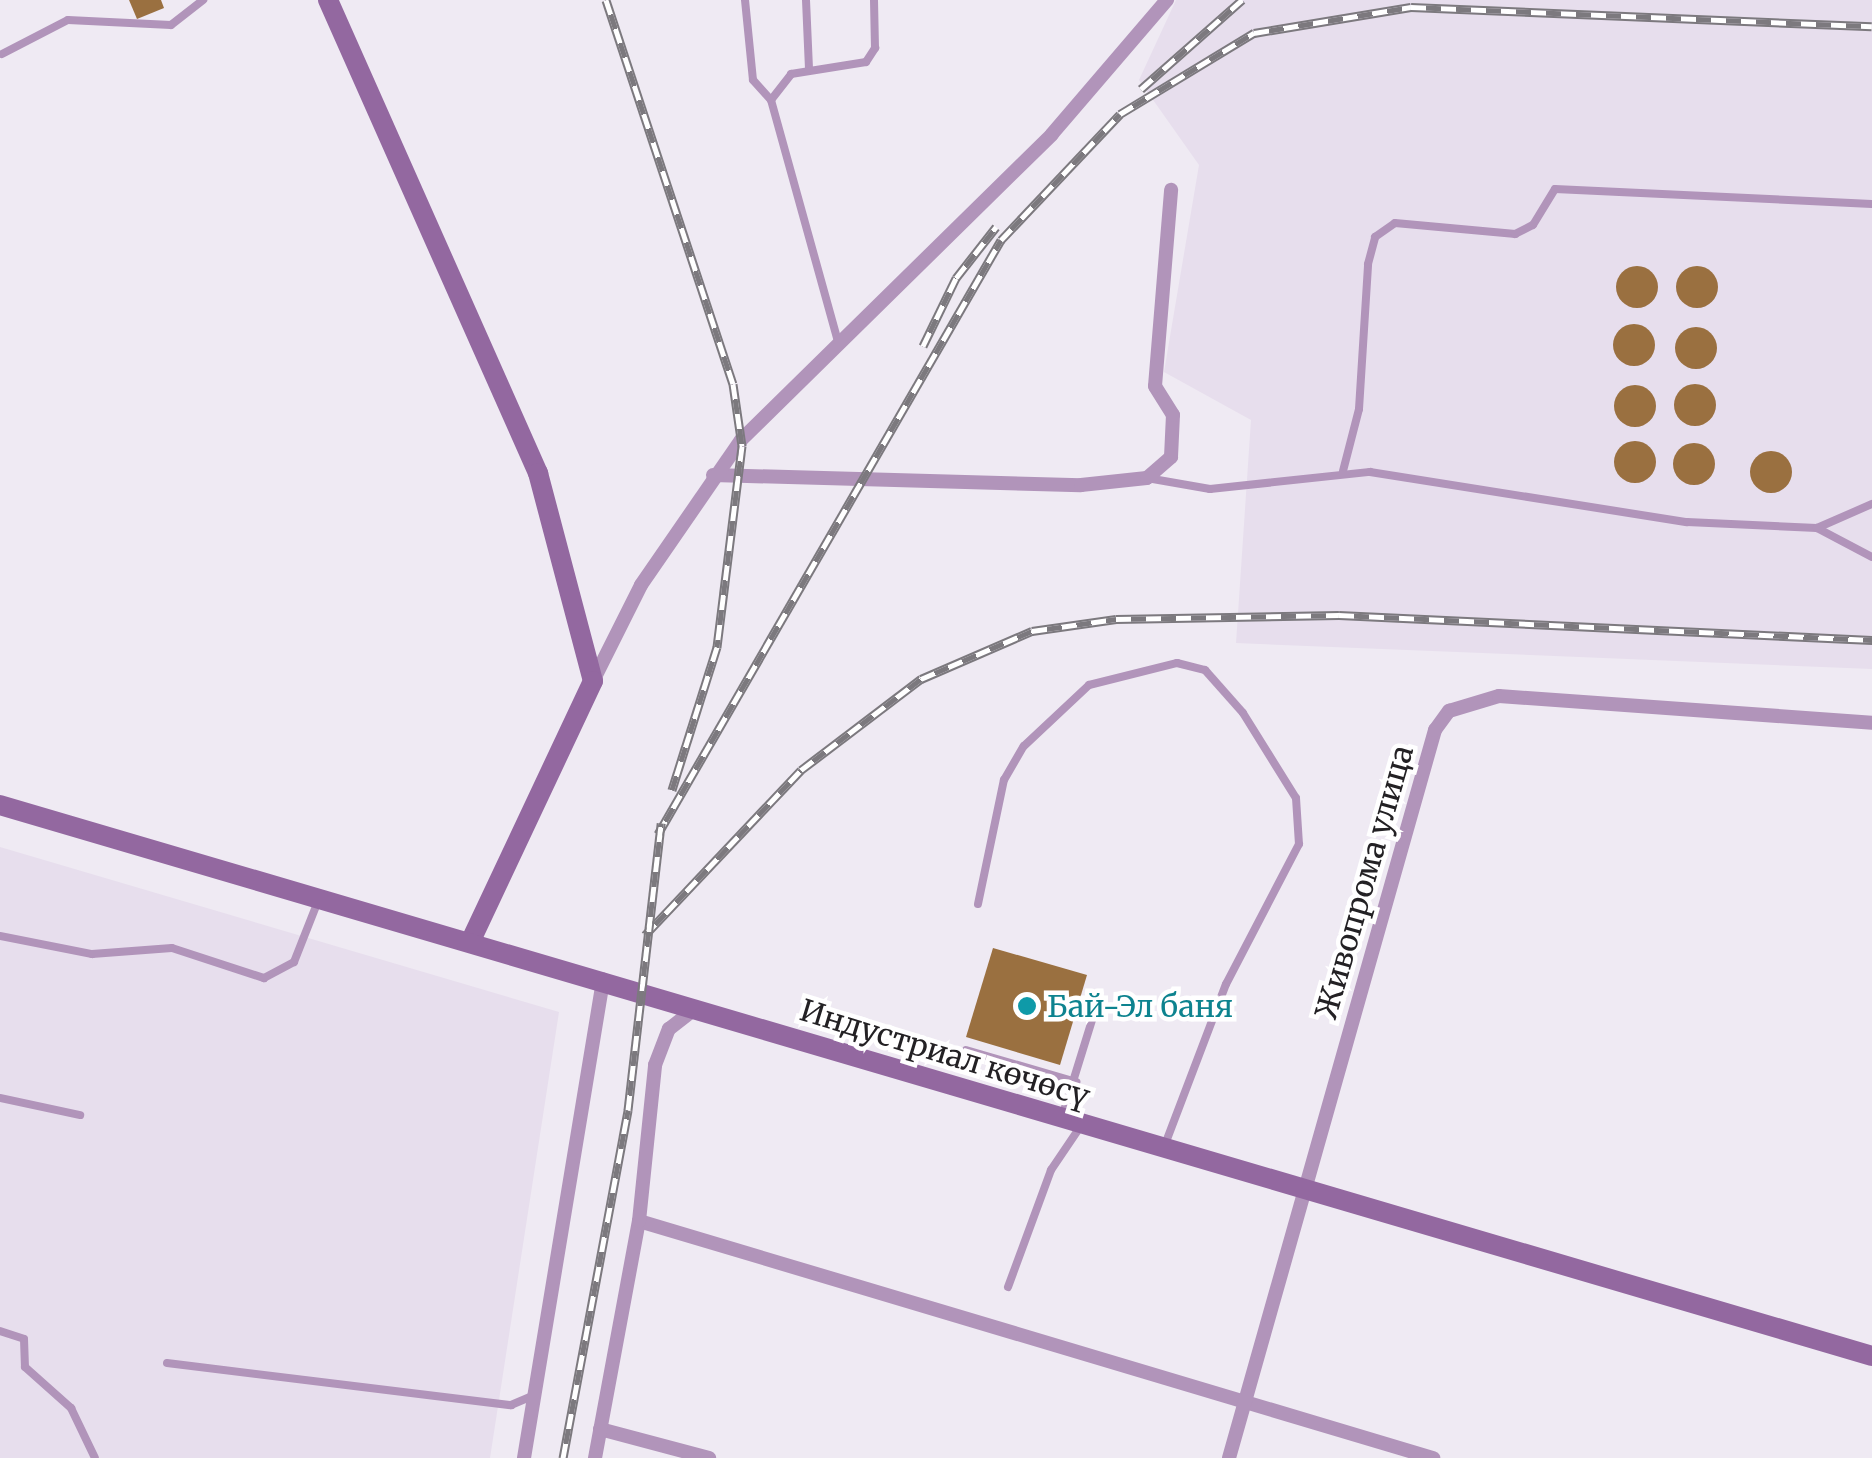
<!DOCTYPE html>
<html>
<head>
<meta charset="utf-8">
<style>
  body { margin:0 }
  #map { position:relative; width:1872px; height:1458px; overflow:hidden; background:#efeaf3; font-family:Merriweather,serif }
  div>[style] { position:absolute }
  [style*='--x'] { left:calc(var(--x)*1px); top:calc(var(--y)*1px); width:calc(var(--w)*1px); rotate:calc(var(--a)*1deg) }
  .built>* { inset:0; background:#e7deed }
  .building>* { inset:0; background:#9a7040 }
  .round { border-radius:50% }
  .lane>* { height:8px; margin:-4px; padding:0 4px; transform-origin:4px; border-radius:4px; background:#b194ba }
  .street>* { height:14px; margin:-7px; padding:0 7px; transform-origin:7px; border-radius:7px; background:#b194ba }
  .secondary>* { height:20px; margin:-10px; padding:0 10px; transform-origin:10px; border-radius:10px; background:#9368a0 }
  .rail>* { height:9px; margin-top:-4.5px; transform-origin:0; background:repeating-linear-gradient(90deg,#fff 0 15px,#7c797e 0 30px); box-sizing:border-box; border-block:2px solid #7c797e }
  .dots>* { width:28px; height:28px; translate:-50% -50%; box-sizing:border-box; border:5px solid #fff; border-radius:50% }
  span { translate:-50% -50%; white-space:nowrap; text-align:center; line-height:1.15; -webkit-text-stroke:9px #fff; paint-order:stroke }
  .street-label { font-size:30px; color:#232124 }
  .culture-label { font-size:30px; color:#0d838f }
  .left { translate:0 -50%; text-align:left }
</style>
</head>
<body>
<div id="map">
  <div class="built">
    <i style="clip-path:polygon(1176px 0,1872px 0,1872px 669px,1236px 643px,1251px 420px,1164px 372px,1199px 165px,1139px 80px)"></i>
    <i style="clip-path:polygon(0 847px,559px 1012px,490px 1458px,0 1458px)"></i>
  </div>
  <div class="building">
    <i style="clip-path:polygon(129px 0,161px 0,164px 8px,137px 19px)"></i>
    <i class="round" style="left:1676px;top:266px;width:42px;height:42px"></i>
    <i class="round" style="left:1616px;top:266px;width:42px;height:42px"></i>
    <i class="round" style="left:1613px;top:324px;width:42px;height:42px"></i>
    <i class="round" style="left:1675px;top:327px;width:42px;height:42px"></i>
    <i class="round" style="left:1674px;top:384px;width:42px;height:42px"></i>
    <i class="round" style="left:1614px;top:385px;width:42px;height:42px"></i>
    <i class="round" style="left:1614px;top:441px;width:42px;height:42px"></i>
    <i class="round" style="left:1673px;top:443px;width:42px;height:42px"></i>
    <i class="round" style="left:1750px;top:451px;width:42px;height:42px"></i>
    <i style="clip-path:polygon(993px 948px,1087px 975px,1060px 1065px,966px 1037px)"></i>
  </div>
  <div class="lane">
    <i style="--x:745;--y:0;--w:80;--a:84.3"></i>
    <i style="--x:753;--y:80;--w:27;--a:48"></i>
    <i style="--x:771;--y:100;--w:250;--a:74.5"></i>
    <i style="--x:806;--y:0;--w:69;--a:87.5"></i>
    <i style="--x:2;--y:54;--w:74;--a:-27.3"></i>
    <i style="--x:68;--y:20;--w:103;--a:2.8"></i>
    <i style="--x:171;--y:25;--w:41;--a:-38"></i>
    <i style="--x:771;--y:100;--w:33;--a:-52"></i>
    <i style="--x:791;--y:74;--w:76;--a:-9.1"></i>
    <i style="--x:866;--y:62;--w:17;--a:-57"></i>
    <i style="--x:875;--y:48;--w:48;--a:-91.2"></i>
    <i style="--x:1343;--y:471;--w:64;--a:-75.5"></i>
    <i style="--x:1359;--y:409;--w:145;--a:-86.4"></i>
    <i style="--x:1368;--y:264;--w:28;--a:-75"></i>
    <i style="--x:1375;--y:237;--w:24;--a:-35"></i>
    <i style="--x:1395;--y:223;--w:121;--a:5.2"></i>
    <i style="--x:1515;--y:234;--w:20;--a:-27"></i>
    <i style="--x:1533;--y:225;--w:42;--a:-58.6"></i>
    <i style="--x:1555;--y:189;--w:317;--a:2.7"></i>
    <i style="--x:1147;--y:478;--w:64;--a:9.9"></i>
    <i style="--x:1210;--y:489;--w:161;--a:-6.1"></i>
    <i style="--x:1370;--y:472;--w:321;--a:9"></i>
    <i style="--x:1687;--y:522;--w:130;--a:2.6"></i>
    <i style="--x:1817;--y:528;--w:62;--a:27.8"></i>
    <i style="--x:1817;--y:528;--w:60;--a:-23.6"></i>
    <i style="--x:978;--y:904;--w:127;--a:-78.2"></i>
    <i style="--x:1004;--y:780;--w:39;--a:-60"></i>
    <i style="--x:1024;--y:746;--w:89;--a:-43.2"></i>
    <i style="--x:1089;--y:685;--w:91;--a:-14"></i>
    <i style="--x:1177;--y:663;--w:29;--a:14"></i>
    <i style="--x:1205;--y:670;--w:57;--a:48.5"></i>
    <i style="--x:1243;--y:713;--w:100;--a:58.1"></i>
    <i style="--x:1296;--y:798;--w:46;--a:86.3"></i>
    <i style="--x:1299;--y:844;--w:158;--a:117.5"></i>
    <i style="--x:1226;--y:984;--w:174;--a:110.8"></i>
    <i style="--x:0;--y:936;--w:94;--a:11.1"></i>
    <i style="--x:92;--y:954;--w:80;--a:-4.3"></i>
    <i style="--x:172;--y:948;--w:97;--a:18.1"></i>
    <i style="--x:264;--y:978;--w:34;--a:-28"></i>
    <i style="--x:294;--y:962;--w:66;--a:-68.5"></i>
    <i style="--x:966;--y:1050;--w:115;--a:16.2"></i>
    <i style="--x:0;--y:1098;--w:82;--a:12"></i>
    <i style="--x:1062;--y:1117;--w:102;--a:-72.8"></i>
    <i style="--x:1008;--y:1287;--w:125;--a:-69.8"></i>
    <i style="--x:1051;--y:1170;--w:52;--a:-56"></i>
    <i style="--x:0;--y:1331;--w:25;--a:18"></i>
    <i style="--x:24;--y:1339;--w:28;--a:88"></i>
    <i style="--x:25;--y:1367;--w:62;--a:41.7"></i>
    <i style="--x:71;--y:1408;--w:55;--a:64.4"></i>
    <i style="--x:167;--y:1363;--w:347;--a:7"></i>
    <i style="--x:511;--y:1405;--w:25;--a:-23"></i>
  </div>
  <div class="street">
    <i style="--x:713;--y:475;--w:368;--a:1.6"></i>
    <i style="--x:1081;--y:485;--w:66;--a:-6.1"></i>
    <i style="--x:1147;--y:478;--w:32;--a:-41"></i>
    <i style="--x:1171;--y:457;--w:42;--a:-87.3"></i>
    <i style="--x:1173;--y:415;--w:34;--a:-122"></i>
    <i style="--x:1155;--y:386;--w:197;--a:-85.3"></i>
    <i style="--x:593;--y:681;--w:107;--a:-63.4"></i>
    <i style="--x:641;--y:585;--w:176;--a:-55.4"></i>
    <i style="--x:741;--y:440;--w:436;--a:-44.5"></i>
    <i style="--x:1052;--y:134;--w:177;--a:-49.4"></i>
    <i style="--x:639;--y:1221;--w:829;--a:16.62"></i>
    <i style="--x:600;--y:1429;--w:113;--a:14.9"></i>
    <i style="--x:524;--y:1458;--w:485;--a:-80.6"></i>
    <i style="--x:595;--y:1458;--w:241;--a:-79.5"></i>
    <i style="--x:639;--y:1221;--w:157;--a:-84.1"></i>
    <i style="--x:655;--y:1065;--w:39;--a:-69"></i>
    <i style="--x:669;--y:1029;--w:34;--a:-38"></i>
    <i style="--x:1229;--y:1458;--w:757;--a:-74.2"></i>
    <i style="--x:1435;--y:730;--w:24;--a:-54"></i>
    <i style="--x:1449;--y:711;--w:52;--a:-16.7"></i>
    <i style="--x:1499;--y:696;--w:374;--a:4.1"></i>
  </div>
  <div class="secondary">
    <i style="--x:328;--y:0;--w:518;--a:66.06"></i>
    <i style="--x:538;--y:473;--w:215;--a:75.2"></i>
    <i style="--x:593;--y:681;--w:286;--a:115.2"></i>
    <i style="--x:0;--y:805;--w:1951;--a:16.4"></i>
  </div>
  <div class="rail">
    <i style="--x:606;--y:0;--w:404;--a:71.7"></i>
    <i style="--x:733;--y:384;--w:63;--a:81.7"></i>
    <i style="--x:742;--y:446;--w:203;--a:97.1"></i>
    <i style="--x:717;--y:647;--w:150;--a:107.5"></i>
    <i style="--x:1141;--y:89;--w:135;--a:-41.4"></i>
    <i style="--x:923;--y:346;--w:76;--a:-64.1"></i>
    <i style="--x:956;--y:278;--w:65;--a:-51.9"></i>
    <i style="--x:658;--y:834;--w:686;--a:-60"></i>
    <i style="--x:1001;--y:240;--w:173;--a:-46.6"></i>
    <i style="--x:1120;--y:114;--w:157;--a:-31.2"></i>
    <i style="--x:1254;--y:33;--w:159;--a:-9.4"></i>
    <i style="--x:1411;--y:7;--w:461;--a:2.4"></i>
    <i style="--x:645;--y:935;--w:227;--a:-46.6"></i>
    <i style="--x:801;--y:770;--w:151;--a:-37.2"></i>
    <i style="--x:921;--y:679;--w:121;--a:-23.4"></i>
    <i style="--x:1032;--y:631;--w:85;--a:-8.1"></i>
    <i style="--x:1116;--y:619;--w:223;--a:-1"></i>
    <i style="--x:1339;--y:615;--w:534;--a:2.69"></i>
    <i style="--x:563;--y:1458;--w:354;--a:-79.4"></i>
    <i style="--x:628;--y:1110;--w:289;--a:-83.4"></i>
  </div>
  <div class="dots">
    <i style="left:1027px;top:1006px;background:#0f9aa8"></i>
  </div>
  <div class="street-label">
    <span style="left:1364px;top:882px;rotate:-74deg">Живопрома улица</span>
    <span style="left:945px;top:1053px;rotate:17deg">Индустриал көчөсү</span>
  </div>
  <div class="culture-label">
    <span class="left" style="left:1047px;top:1006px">Бай-Эл баня</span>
  </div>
</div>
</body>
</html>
